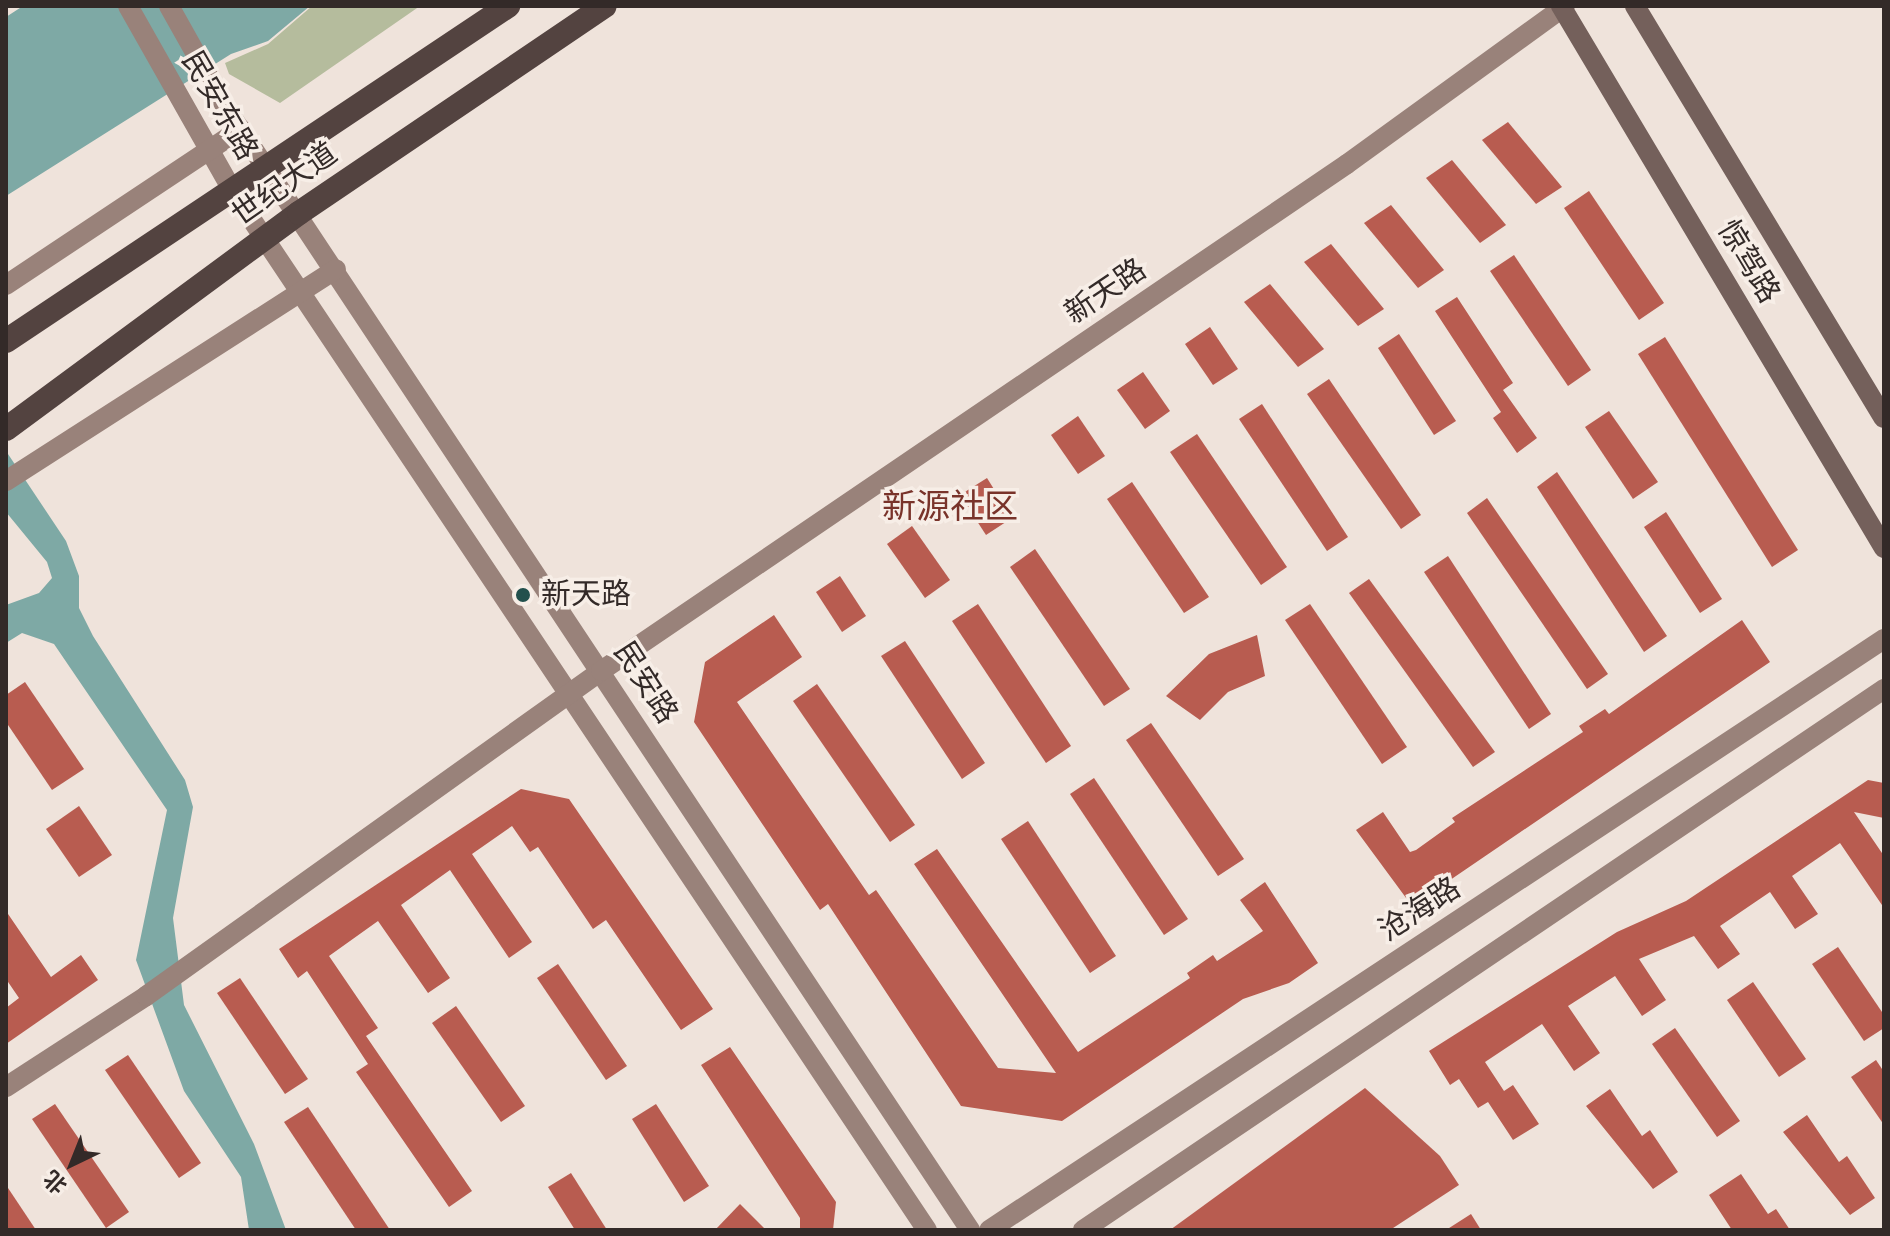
<!DOCTYPE html>
<html>
<head>
<meta charset="utf-8">
<style>
  body { margin:0 }
  #map { position:relative; width:1890px; height:1236px; overflow:hidden; background:#efe3db; font-family:Signika,"Noto Sans SC",sans-serif }
  div>[style] { position:absolute }
  [style*='--x'] { left:calc(var(--x)*1px); top:calc(var(--y)*1px); width:calc(var(--w)*1px); rotate:calc(var(--a)*1deg) }
  .green>* { inset:0; background:#b5bc9d }
  .water>* { inset:0; background:#7ea9a5 }
  .building>* { inset:0; background:#b85c50 }
  .secondary>* { height:20px; margin:-10px; padding:0 10px; transform-origin:10px; border-radius:10px; background:#99827a }
  .primary>* { height:20px; margin:-10px; padding:0 10px; transform-origin:10px; border-radius:10px; background:#74605b }
  .highway>* { height:24px; margin:-12px; padding:0 12px; transform-origin:12px; border-radius:12px; background:#534340 }
  .dots>* { width:22px; height:22px; translate:-50% -50%; box-sizing:border-box; border:4px solid #f7eee7; border-radius:50% }
  span { translate:-50% -50%; white-space:nowrap; text-align:center; line-height:1.15; -webkit-text-stroke:7px #f7eee7; paint-order:stroke }
  .street-label { font-size:30px; color:#332a28 }
  .poi-label { font-size:30px; color:#332a28 }
  .left { translate:0 -50%; text-align:left }
  .quarter-label { font-size:34px; color:#79332a }
  .frame { position:absolute; inset:0; border:8px solid #332a28; pointer-events:none }
  .north { position:absolute; left:32px; top:1124px; width:80px; height:80px; -webkit-text-stroke:6px #f7eee7; paint-order:stroke; rotate:223deg; font-size:22px; font-weight:700; line-height:32px; text-align:center; color:#332a28 }
  .north::after { content:''; display:block; margin:auto; width:28px; height:36px; background:#332a28; clip-path:polygon(50% 0,100% 100%,50% 72%,0 100%) }
</style>
</head>
<body>
<div id="map">
  <div class="green">
    <i style="clip-path:polygon(312px 6px,420px 6px,280px 103px,229px 74px,225px 63px,268px 44px)"></i>
  </div>
  <div class="water">
    <i style="clip-path:polygon(23px 6px,310px 6px,268px 41px,231px 54px,6px 196px,6px 17px)"></i>
    <i style="clip-path:polygon(6px 451px,66px 541px,79px 576px,79px 608px,93px 636px,185px 780px,193px 807px,173px 918px,184px 1005px,254px 1144px,286px 1230px,249px 1230px,241px 1177px,184px 1091px,136px 960px,167px 810px,54px 644px,22px 633px,6px 643px,6px 605px,39px 593px,52px 578px,47px 562px,6px 512px)"></i>
  </div>
  <div class="building">
    <i style="clip-path:polygon(1508px 122px,1562px 187px,1536px 204px,1482px 140px)"></i>
    <i style="clip-path:polygon(1452px 160px,1506px 225px,1480px 243px,1426px 178px)"></i>
    <i style="clip-path:polygon(1589px 191px,1664px 303px,1639px 320px,1564px 208px)"></i>
    <i style="clip-path:polygon(1391px 205px,1444px 270px,1418px 288px,1364px 223px)"></i>
    <i style="clip-path:polygon(1331px 244px,1384px 309px,1358px 326px,1304px 262px)"></i>
    <i style="clip-path:polygon(1514px 255px,1591px 370px,1568px 386px,1490px 271px)"></i>
    <i style="clip-path:polygon(1270px 284px,1324px 349px,1298px 367px,1244px 302px)"></i>
    <i style="clip-path:polygon(1457px 297px,1513px 383px,1503px 390px,1537px 438px,1517px 453px,1493px 418px,1501px 412px,1435px 311px)"></i>
    <i style="clip-path:polygon(1210px 327px,1238px 369px,1213px 385px,1185px 344px)"></i>
    <i style="clip-path:polygon(1399px 334px,1456px 421px,1434px 435px,1378px 348px)"></i>
    <i style="clip-path:polygon(1665px 337px,1798px 550px,1772px 567px,1638px 354px)"></i>
    <i style="clip-path:polygon(1143px 372px,1170px 411px,1145px 429px,1117px 390px)"></i>
    <i style="clip-path:polygon(1329px 379px,1421px 515px,1401px 529px,1307px 394px)"></i>
    <i style="clip-path:polygon(1262px 404px,1348px 537px,1327px 551px,1239px 419px)"></i>
    <i style="clip-path:polygon(1609px 411px,1658px 482px,1633px 499px,1585px 427px)"></i>
    <i style="clip-path:polygon(1078px 416px,1105px 456px,1078px 474px,1051px 435px)"></i>
    <i style="clip-path:polygon(1197px 434px,1287px 567px,1261px 585px,1170px 452px)"></i>
    <i style="clip-path:polygon(1557px 472px,1667px 636px,1644px 652px,1537px 487px)"></i>
    <i style="clip-path:polygon(987px 478px,1012px 518px,986px 535px,960px 495px)"></i>
    <i style="clip-path:polygon(1132px 482px,1209px 597px,1184px 613px,1107px 499px)"></i>
    <i style="clip-path:polygon(1487px 498px,1608px 674px,1587px 689px,1467px 513px)"></i>
    <i style="clip-path:polygon(1666px 512px,1722px 599px,1700px 613px,1644px 527px)"></i>
    <i style="clip-path:polygon(912px 526px,950px 580px,925px 598px,887px 544px)"></i>
    <i style="clip-path:polygon(1035px 549px,1130px 689px,1104px 706px,1010px 567px)"></i>
    <i style="clip-path:polygon(1448px 556px,1551px 714px,1529px 729px,1424px 572px)"></i>
    <i style="clip-path:polygon(840px 576px,866px 616px,842px 632px,816px 592px)"></i>
    <i style="clip-path:polygon(1369px 579px,1495px 752px,1473px 767px,1349px 593px)"></i>
    <i style="clip-path:polygon(978px 604px,1071px 746px,1046px 763px,952px 621px)"></i>
    <i style="clip-path:polygon(1310px 604px,1407px 747px,1382px 764px,1285px 620px)"></i>
    <i style="clip-path:polygon(774px 615px,802px 657px,737px 702px,869px 895px,876px 890px,998px 1068px,1056px 1073px,914px 864px,937px 849px,1078px 1052px,1190px 978px,1187px 973px,1213px 955px,1217px 961px,1263px 931px,1240px 900px,1265px 882px,1318px 963px,1289px 983px,1243px 999px,1062px 1121px,961px 1106px,828px 904px,820px 910px,694px 722px,705px 662px)"></i>
    <i style="clip-path:polygon(1742px 620px,1770px 662px,1412px 906px,1356px 830px,1383px 812px,1410px 852px,1416px 850px,1455px 822px,1452px 818px,1583px 732px,1579px 726px,1605px 709px,1609px 714px)"></i>
    <i style="clip-path:polygon(1257px 635px,1265px 676px,1228px 692px,1200px 720px,1166px 696px,1209px 654px)"></i>
    <i style="clip-path:polygon(905px 641px,985px 763px,962px 779px,881px 656px)"></i>
    <i style="clip-path:polygon(25px 682px,84px 769px,52px 790px,6px 722px,6px 695px)"></i>
    <i style="clip-path:polygon(817px 684px,915px 825px,890px 842px,793px 701px)"></i>
    <i style="clip-path:polygon(1151px 723px,1244px 859px,1218px 876px,1126px 740px)"></i>
    <i style="clip-path:polygon(1094px 778px,1188px 919px,1164px 935px,1070px 794px)"></i>
    <i style="clip-path:polygon(1868px 780px,1884px 783px,1884px 818px,1854px 812px,1884px 856px,1884px 908px,1840px 843px,1792px 876px,1818px 914px,1795px 929px,1770px 892px,1720px 926px,1740px 954px,1718px 969px,1694px 936px,1639px 959px,1666px 1000px,1642px 1016px,1615px 976px,1568px 1006px,1600px 1053px,1574px 1071px,1542px 1024px,1485px 1062px,1504px 1091px,1513px 1085px,1539px 1124px,1513px 1140px,1488px 1102px,1478px 1108px,1459px 1079px,1450px 1085px,1429px 1051px,1617px 932px,1686px 901px)"></i>
    <i style="clip-path:polygon(521px 789px,569px 799px,713px 1009px,681px 1030px,606px 920px,593px 929px,538px 847px,530px 852px,512px 826px,472px 854px,532px 942px,509px 958px,450px 870px,401px 905px,450px 978px,428px 993px,378px 921px,329px 956px,378px 1028px,366px 1036px,472px 1191px,449px 1207px,356px 1072px,368px 1064px,307px 971px,298px 978px,279px 949px)"></i>
    <i style="clip-path:polygon(79px 806px,112px 855px,79px 877px,46px 829px)"></i>
    <i style="clip-path:polygon(1028px 821px,1116px 956px,1090px 973px,1001px 839px)"></i>
    <i style="clip-path:polygon(6px 911px,51px 977px,81px 955px,98px 980px,6px 1044px,6px 1008px,19px 998px,6px 979px)"></i>
    <i style="clip-path:polygon(1838px 947px,1884px 1015px,1884px 1028px,1864px 1041px,1812px 964px)"></i>
    <i style="clip-path:polygon(558px 964px,627px 1066px,606px 1080px,537px 978px)"></i>
    <i style="clip-path:polygon(240px 978px,308px 1079px,285px 1094px,217px 993px)"></i>
    <i style="clip-path:polygon(1753px 982px,1806px 1059px,1779px 1077px,1727px 1000px)"></i>
    <i style="clip-path:polygon(456px 1006px,525px 1106px,501px 1122px,432px 1023px)"></i>
    <i style="clip-path:polygon(1675px 1028px,1740px 1121px,1717px 1137px,1652px 1044px)"></i>
    <i style="clip-path:polygon(730px 1047px,836px 1202px,833px 1230px,800px 1230px,800px 1218px,701px 1065px)"></i>
    <i style="clip-path:polygon(128px 1055px,201px 1163px,179px 1178px,105px 1070px)"></i>
    <i style="clip-path:polygon(1876px 1060px,1884px 1072px,1884px 1125px,1851px 1077px)"></i>
    <i style="clip-path:polygon(1365px 1088px,1440px 1156px,1459px 1185px,1390px 1230px,1170px 1230px)"></i>
    <i style="clip-path:polygon(1610px 1089px,1642px 1136px,1650px 1130px,1678px 1172px,1653px 1189px,1586px 1106px)"></i>
    <i style="clip-path:polygon(55px 1104px,129px 1212px,106px 1228px,32px 1119px)"></i>
    <i style="clip-path:polygon(656px 1104px,709px 1186px,684px 1202px,632px 1119px)"></i>
    <i style="clip-path:polygon(308px 1107px,390px 1230px,356px 1230px,284px 1122px)"></i>
    <i style="clip-path:polygon(1807px 1115px,1839px 1162px,1847px 1156px,1875px 1198px,1850px 1215px,1783px 1132px)"></i>
    <i style="clip-path:polygon(571px 1173px,607px 1230px,575px 1230px,548px 1187px)"></i>
    <i style="clip-path:polygon(1741px 1174px,1768px 1214px,1776px 1209px,1790px 1230px,1732px 1230px,1709px 1195px)"></i>
    <i style="clip-path:polygon(6px 1185px,36px 1230px,6px 1230px)"></i>
    <i style="clip-path:polygon(740px 1204px,766px 1230px,715px 1230px)"></i>
    <i style="clip-path:polygon(1471px 1214px,1481px 1230px,1446px 1230px)"></i>
  </div>
  <div class="secondary">
    <i style="--x:128;--y:6;--w:215;--a:60.5"></i>
    <i style="--x:234;--y:193;--w:1247;--a:56.25"></i>
    <i style="--x:169;--y:6;--w:120;--a:60.7"></i>
    <i style="--x:228;--y:111;--w:1343;--a:56.45"></i>
    <i style="--x:6;--y:285;--w:282;--a:-33.6"></i>
    <i style="--x:6;--y:481;--w:392;--a:-32.7"></i>
    <i style="--x:6;--y:1087;--w:167;--a:-33"></i>
    <i style="--x:146;--y:996;--w:559;--a:-35.54"></i>
    <i style="--x:601;--y:671;--w:902;--a:-34.2"></i>
    <i style="--x:1347;--y:164;--w:269;--a:-35.9"></i>
    <i style="--x:989;--y:1230;--w:1073;--a:-33.44"></i>
    <i style="--x:1083;--y:1230;--w:967;--a:-34.04"></i>
  </div>
  <div class="primary">
    <i style="--x:1561;--y:6;--w:631;--a:59.21"></i>
    <i style="--x:1635;--y:6;--w:481;--a:58.9"></i>
  </div>
  <div class="highway">
    <i style="--x:6;--y:341;--w:604;--a:-33.72"></i>
    <i style="--x:6;--y:429;--w:364;--a:-36.4"></i>
    <i style="--x:299;--y:213;--w:369;--a:-34.1"></i>
  </div>
  <div class="dots">
    <i style="left:523px;top:595px;background:#22504d"></i>
  </div>
  <div class="street-label">
    <span style="left:219px;top:106px;rotate:60deg">民安东路</span>
    <span style="left:285px;top:185px;rotate:-35deg">世纪大道</span>
    <span style="left:1748px;top:262px;rotate:59deg">惊驾路</span>
    <span style="left:1106px;top:292px;rotate:-34deg">新天路</span>
    <span style="left:645px;top:683px;rotate:57deg">民安路</span>
    <span style="left:1420px;top:910px;rotate:-33deg">沧海路</span>
  </div>
  <div class="poi-label">
    <span class="left" style="left:541px;top:595px">新天路</span>
  </div>
  <div class="quarter-label">
    <span style="left:950px;top:508px">新源社区</span>
  </div>
  <div class="frame"></div>
  <div class="north">北</div>
</div>
</body>
</html>
